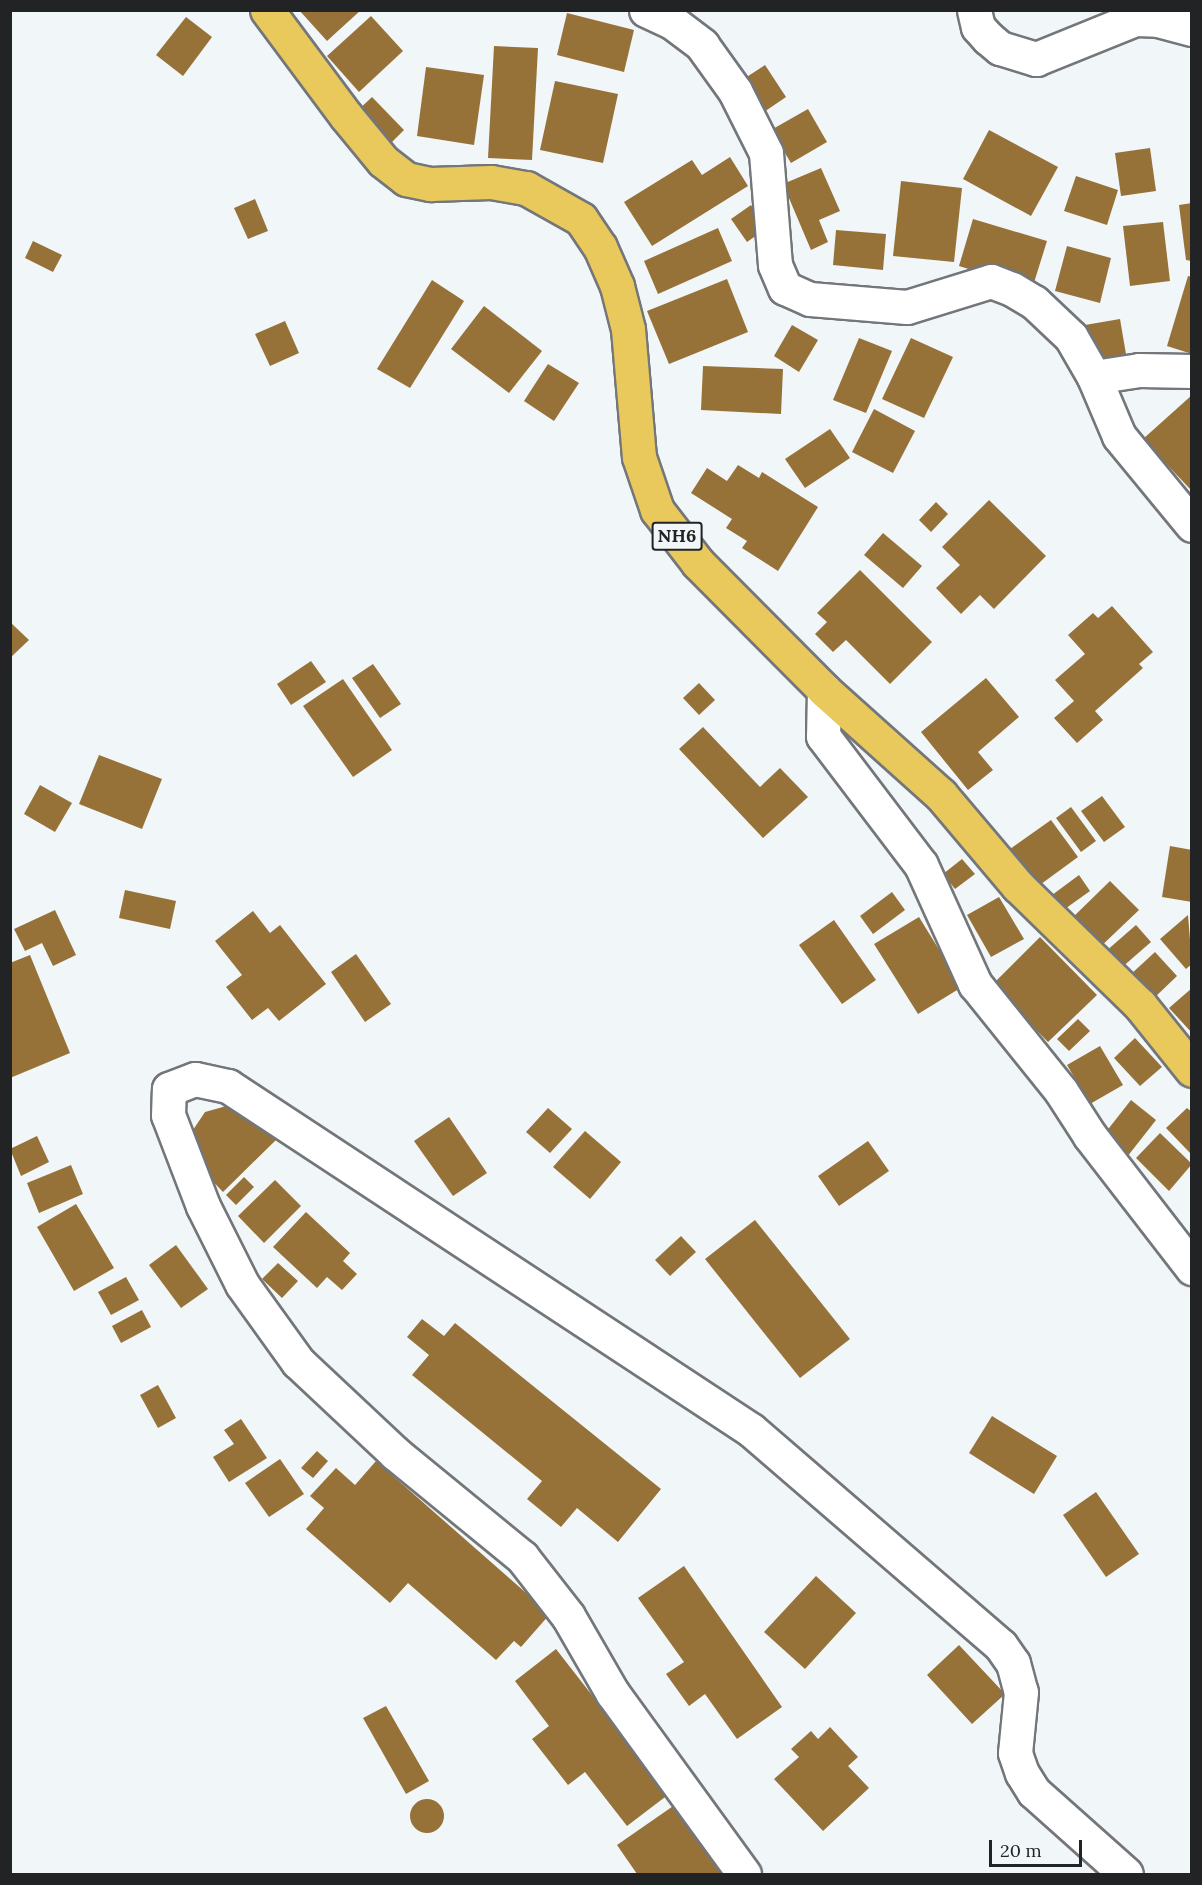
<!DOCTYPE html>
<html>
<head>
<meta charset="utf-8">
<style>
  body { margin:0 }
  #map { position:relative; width:1202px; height:1885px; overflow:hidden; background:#f1f6f9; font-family:Lora,serif }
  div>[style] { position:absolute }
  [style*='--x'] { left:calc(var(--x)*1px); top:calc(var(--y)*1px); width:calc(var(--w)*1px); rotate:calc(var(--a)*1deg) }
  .building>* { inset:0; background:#967238 }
  .round { border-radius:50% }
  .roads { filter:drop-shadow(2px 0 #73767a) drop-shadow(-2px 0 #73767a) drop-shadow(0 2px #73767a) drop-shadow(0 -2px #73767a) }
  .minor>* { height:33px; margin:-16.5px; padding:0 16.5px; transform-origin:16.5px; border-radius:16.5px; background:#fff }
  .highway>* { height:33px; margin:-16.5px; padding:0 16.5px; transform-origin:16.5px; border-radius:16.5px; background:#eac95c }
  span { translate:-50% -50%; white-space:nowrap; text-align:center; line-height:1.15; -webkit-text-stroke:6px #f1f6f9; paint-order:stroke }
  .shield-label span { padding:2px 4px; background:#f1f6f9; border:2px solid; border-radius:4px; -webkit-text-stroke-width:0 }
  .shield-label { font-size:18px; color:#212324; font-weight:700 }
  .frame { position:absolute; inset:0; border:12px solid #212324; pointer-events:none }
  .scale { position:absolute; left:989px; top:1840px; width:93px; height:27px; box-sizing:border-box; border:3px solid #212324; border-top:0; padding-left:8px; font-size:18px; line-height:21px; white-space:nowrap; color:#212324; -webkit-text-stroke:4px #f1f6f9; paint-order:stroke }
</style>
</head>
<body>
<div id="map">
  <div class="building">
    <i style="clip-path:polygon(299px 10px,361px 10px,327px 41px)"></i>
    <i style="clip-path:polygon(567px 13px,634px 30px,624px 72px,557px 55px)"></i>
    <i style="clip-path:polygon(371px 16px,403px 51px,359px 92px,327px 56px)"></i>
    <i style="clip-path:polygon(186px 17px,212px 37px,183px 76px,156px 55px)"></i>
    <i style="clip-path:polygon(494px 46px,538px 48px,532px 160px,488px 158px)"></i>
    <i style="clip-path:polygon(765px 65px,786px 97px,764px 112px,742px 80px)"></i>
    <i style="clip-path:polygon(426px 67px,484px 75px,474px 145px,417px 136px)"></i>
    <i style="clip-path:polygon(555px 81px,618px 94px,603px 163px,540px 150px)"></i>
    <i style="clip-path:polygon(372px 97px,404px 130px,389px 145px,356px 112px)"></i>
    <i style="clip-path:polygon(808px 109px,827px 142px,791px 163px,771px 130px)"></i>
    <i style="clip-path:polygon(989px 130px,1058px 167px,1031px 216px,963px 179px)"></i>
    <i style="clip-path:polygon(1150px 148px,1156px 191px,1121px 196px,1115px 153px)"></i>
    <i style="clip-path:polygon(730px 157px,748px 186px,652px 246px,624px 202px,692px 160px,702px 175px)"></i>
    <i style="clip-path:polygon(821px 168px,840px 211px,819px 220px,828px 242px,811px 250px,783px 184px)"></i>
    <i style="clip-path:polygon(1076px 176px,1118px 190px,1107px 225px,1064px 211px)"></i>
    <i style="clip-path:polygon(901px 181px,962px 188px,954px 262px,893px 256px)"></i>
    <i style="clip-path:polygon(255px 199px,268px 231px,248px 239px,234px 208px)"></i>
    <i style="clip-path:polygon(1192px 203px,1192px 261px,1186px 260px,1179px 205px)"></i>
    <i style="clip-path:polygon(751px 205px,767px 228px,747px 242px,731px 219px)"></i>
    <i style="clip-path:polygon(973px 219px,1047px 241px,1032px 289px,959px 266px)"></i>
    <i style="clip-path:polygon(1163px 222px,1170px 281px,1130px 286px,1123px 226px)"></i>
    <i style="clip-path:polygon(718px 228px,732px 261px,658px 294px,644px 261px)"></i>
    <i style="clip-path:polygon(836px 230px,886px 234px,883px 270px,833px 265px)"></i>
    <i style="clip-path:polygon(33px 241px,62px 255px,53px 272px,25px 258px)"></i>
    <i style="clip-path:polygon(1067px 246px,1111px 258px,1100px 303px,1055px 291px)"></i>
    <i style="clip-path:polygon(1188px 276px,1192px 277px,1192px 354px,1167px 346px)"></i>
    <i style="clip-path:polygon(727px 279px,748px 332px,669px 364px,647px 311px)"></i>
    <i style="clip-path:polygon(432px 280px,464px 301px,410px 388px,377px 369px)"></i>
    <i style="clip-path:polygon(484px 306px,542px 351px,509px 393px,451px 349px)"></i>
    <i style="clip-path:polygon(1120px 319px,1127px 360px,1093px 367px,1085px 325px)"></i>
    <i style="clip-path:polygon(285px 321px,299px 353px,270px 366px,255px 334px)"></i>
    <i style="clip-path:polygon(792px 325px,818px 340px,799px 372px,774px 356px)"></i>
    <i style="clip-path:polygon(859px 338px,892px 351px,866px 413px,833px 400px)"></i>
    <i style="clip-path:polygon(911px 338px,953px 357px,924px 418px,882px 399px)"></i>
    <i style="clip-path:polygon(548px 364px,579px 383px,554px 421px,524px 401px)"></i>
    <i style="clip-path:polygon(703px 366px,783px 369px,781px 414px,701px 410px)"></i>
    <i style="clip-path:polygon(1192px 395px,1192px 488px,1190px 489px,1143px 439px)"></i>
    <i style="clip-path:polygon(874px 409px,915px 431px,893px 473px,852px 452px)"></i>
    <i style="clip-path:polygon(830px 429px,850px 458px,805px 488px,785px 459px)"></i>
    <i style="clip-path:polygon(738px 465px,759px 478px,762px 472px,818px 507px,778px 571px,742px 548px,747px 541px,726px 528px,732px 519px,691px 493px,707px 468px,727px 481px)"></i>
    <i style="clip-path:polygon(989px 500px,1046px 556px,994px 609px,980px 595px,961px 614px,936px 588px,960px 565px,942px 547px)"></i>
    <i style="clip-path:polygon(936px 502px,948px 514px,931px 532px,919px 520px)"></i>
    <i style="clip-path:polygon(883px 533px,922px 566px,903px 588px,864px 555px)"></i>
    <i style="clip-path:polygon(860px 570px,932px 642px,890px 684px,846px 640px,833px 652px,815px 634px,827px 622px,817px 613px)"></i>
    <i style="clip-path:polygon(1112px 606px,1153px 652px,1139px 664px,1143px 668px,1095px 711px,1103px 720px,1077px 743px,1054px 718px,1074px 701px,1055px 680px,1085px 654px,1068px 635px,1093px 613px,1098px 618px)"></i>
    <i style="clip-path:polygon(10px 622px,29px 640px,10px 658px)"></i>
    <i style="clip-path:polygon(311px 661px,326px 682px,291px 705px,277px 684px)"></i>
    <i style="clip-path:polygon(373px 664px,401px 704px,380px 718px,352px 678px)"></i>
    <i style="clip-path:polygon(986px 678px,1019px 717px,978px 752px,993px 770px,968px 790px,921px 732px)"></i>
    <i style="clip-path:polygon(343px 679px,392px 750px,353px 777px,303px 706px)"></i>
    <i style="clip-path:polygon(699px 683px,715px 700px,699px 715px,683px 698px)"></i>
    <i style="clip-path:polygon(703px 727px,760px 787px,780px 768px,808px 797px,763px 838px,679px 749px)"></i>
    <i style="clip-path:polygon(99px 755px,162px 779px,142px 829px,79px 804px)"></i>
    <i style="clip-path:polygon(40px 785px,72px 803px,55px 832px,24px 814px)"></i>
    <i style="clip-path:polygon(1102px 796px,1125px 827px,1104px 842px,1081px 811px)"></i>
    <i style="clip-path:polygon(1071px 807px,1096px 841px,1081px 852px,1056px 818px)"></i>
    <i style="clip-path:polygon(1051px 820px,1078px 857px,1037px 887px,1010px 849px)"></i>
    <i style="clip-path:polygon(1170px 846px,1192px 850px,1192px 902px,1162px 897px)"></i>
    <i style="clip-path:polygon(962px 859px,975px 874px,955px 889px,943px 874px)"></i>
    <i style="clip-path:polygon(1079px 875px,1090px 891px,1055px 916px,1044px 901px)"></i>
    <i style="clip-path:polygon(1110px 881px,1139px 910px,1097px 950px,1069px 921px)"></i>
    <i style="clip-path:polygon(125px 890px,176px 901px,170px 929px,119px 918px)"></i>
    <i style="clip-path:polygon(892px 892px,905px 910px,873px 934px,860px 916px)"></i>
    <i style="clip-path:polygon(999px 897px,1024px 939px,991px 957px,967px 915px)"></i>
    <i style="clip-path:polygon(55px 910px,76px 955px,53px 966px,42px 943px,25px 951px,14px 929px)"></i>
    <i style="clip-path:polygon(253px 911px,270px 933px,280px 925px,326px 984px,279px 1021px,268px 1008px,252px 1020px,226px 987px,242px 975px,215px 941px)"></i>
    <i style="clip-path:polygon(1188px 915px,1192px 964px,1186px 969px,1160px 939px)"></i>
    <i style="clip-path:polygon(919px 917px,962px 987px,918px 1014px,874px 944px)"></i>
    <i style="clip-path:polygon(834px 920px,876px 980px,842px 1004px,799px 945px)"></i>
    <i style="clip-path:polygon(1136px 925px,1151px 942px,1120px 969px,1105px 952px)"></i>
    <i style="clip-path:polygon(1040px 937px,1097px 995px,1048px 1042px,992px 985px)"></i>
    <i style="clip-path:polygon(1155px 952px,1177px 976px,1153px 999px,1130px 975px)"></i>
    <i style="clip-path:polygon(356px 954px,391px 1004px,365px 1022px,331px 972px)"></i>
    <i style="clip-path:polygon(30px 955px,70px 1053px,10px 1078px,10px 963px)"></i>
    <i style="clip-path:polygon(1192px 988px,1192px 1033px,1169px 1008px)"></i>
    <i style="clip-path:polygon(1078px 1019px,1090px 1031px,1069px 1051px,1057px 1039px)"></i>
    <i style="clip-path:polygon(1135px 1038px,1162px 1067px,1140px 1086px,1114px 1058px)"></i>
    <i style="clip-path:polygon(1100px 1046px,1123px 1085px,1083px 1108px,1070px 1086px,1077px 1082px,1067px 1065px)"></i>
    <i style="clip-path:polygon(1131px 1100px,1156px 1120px,1127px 1157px,1102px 1137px)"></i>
    <i style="clip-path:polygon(230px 1105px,253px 1116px,277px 1139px,223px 1192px,200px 1168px,191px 1133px,205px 1112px)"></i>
    <i style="clip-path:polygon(548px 1108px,572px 1129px,550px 1153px,526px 1132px)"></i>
    <i style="clip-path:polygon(1187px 1108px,1192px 1112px,1192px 1155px,1166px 1128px)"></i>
    <i style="clip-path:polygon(449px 1117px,487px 1173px,453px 1196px,414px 1141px)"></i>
    <i style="clip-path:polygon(585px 1131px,621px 1162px,590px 1199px,553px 1167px)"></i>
    <i style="clip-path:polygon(1160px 1133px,1192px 1164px,1169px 1191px,1136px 1158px)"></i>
    <i style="clip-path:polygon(37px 1136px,49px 1162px,21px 1176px,10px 1149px)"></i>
    <i style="clip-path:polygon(868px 1141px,889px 1171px,839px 1206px,818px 1176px)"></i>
    <i style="clip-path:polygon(71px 1165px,83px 1194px,39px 1213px,27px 1183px)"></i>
    <i style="clip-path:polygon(244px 1177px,254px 1187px,236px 1205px,226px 1195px)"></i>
    <i style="clip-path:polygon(275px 1180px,301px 1206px,264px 1243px,238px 1216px)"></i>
    <i style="clip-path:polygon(76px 1204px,114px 1268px,74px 1291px,37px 1227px)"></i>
    <i style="clip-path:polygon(306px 1212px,350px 1253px,343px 1261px,357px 1274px,342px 1290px,327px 1277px,317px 1288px,273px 1247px)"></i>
    <i style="clip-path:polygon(755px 1220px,850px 1339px,800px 1378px,705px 1259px)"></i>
    <i style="clip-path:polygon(681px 1236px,696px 1252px,670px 1276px,655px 1260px)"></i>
    <i style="clip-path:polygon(176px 1245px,208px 1289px,181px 1308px,149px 1265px)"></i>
    <i style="clip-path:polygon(278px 1263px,298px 1281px,282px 1298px,262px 1279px)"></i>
    <i style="clip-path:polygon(126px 1277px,139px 1300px,111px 1315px,98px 1292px)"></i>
    <i style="clip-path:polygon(142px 1310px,151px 1327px,121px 1343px,112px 1326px)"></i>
    <i style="clip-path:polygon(422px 1319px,444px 1336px,455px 1323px,661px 1489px,618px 1542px,577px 1508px,561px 1527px,527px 1499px,542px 1481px,412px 1375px,429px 1355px,407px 1337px)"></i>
    <i style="clip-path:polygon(158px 1385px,176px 1418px,158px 1428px,140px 1395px)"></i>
    <i style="clip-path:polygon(992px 1416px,1057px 1456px,1034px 1494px,969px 1453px)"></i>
    <i style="clip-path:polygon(241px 1419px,267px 1458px,229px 1482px,213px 1457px,234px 1444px,224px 1430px)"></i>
    <i style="clip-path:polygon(317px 1451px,328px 1461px,313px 1478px,301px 1468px)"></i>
    <i style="clip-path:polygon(280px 1459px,304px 1494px,269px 1517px,245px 1483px)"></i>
    <i style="clip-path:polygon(376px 1461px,550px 1614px,521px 1647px,514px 1641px,496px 1660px,408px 1583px,390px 1603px,306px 1529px,324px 1508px,310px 1496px,336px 1468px,355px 1485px)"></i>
    <i style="clip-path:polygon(1096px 1492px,1139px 1554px,1106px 1577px,1063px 1515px)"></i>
    <i style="clip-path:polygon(684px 1566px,782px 1707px,737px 1739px,705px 1694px,689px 1706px,666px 1674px,684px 1662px,638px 1598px)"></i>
    <i style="clip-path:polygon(816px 1576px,856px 1613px,805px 1669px,764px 1632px)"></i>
    <i style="clip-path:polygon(959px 1645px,1005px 1694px,972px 1724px,927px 1675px)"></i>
    <i style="clip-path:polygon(556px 1649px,669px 1794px,627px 1826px,585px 1772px,568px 1785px,532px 1739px,549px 1726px,515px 1681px)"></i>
    <i style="clip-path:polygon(386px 1706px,429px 1781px,406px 1794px,363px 1718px)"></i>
    <i style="clip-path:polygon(830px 1727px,858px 1757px,848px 1766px,869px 1788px,823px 1831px,774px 1779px,799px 1757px,791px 1749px,811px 1731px,818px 1739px)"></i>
    <i class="round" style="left:410px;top:1799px;width:34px;height:34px"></i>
    <i style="clip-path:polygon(679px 1802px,730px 1874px,637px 1874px,617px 1845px)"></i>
  </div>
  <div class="roads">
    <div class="minor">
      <i style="--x:646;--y:10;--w:29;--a:25"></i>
      <i style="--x:672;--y:22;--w:38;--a:37"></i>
      <i style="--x:702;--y:45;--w:57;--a:54.3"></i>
      <i style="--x:735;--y:91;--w:69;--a:63.4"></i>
      <i style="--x:766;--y:153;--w:112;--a:85.4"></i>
      <i style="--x:775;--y:265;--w:25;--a:67"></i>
      <i style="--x:785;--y:288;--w:27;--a:24"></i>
      <i style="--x:810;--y:299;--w:97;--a:4.7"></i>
      <i style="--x:907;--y:307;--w:88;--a:-17.2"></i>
      <i style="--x:991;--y:281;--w:22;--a:21"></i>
      <i style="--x:1012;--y:289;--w:26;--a:31"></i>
      <i style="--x:1034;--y:302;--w:51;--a:43.4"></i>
      <i style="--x:1071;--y:337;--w:46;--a:60.1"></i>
      <i style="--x:1094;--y:377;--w:64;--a:67"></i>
      <i style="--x:1119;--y:436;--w:115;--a:50.6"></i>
      <i style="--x:974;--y:10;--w:17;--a:77"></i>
      <i style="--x:978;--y:27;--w:15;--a:48"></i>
      <i style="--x:988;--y:38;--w:16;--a:40"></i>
      <i style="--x:1000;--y:48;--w:38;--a:17"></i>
      <i style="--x:1036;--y:59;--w:107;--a:-22"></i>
      <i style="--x:1135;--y:19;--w:23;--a:2"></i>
      <i style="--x:1158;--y:20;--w:35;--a:15"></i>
      <i style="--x:1094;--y:377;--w:46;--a:-8.8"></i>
      <i style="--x:1139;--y:370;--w:53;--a:1.1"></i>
      <i style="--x:824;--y:690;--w:46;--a:91.2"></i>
      <i style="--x:823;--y:736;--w:162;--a:52.8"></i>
      <i style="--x:921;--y:865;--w:131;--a:65.6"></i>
      <i style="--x:975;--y:984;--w:137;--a:51.2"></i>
      <i style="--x:1061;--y:1091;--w:54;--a:57.2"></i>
      <i style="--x:1090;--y:1136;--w:167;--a:52.3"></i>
      <i style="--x:744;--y:1874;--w:223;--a:-126"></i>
      <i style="--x:613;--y:1694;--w:90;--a:-120"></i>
      <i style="--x:568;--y:1616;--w:75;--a:-127.9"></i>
      <i style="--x:522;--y:1557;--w:164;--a:-140.7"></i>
      <i style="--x:395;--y:1453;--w:133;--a:-136.8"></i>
      <i style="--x:298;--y:1362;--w:96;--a:-125.7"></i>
      <i style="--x:242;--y:1284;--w:87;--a:-116.6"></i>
      <i style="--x:203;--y:1206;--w:97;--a:-111"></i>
      <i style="--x:168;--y:1115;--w:26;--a:-88"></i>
      <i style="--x:169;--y:1089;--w:28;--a:-21"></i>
      <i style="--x:195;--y:1079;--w:34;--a:12"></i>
      <i style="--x:228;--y:1086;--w:626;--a:33.33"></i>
      <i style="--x:751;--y:1430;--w:330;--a:40.8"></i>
      <i style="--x:1001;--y:1646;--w:21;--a:55"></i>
      <i style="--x:1013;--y:1663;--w:30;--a:75"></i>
      <i style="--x:1021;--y:1692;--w:61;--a:95.6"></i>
      <i style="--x:1015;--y:1753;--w:21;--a:71"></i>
      <i style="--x:1022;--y:1773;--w:22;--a:58"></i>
      <i style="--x:1034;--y:1792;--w:123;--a:41.7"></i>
    </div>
    <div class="highway">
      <i style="--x:267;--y:10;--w:132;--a:53.3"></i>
      <i style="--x:346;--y:116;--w:58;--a:50.6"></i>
      <i style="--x:383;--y:161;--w:29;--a:38"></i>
      <i style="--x:406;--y:179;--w:25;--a:12"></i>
      <i style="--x:430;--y:184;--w:61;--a:-1.9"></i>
      <i style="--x:491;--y:182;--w:36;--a:10"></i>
      <i style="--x:526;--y:188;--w:63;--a:29.4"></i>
      <i style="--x:581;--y:219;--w:34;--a:56"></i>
      <i style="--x:600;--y:247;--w:43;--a:66.4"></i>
      <i style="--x:617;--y:286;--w:44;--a:75.7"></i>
      <i style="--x:628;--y:329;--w:128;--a:85.1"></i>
      <i style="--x:639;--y:457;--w:56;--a:71.2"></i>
      <i style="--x:657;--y:510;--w:67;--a:52.3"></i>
      <i style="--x:698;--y:563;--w:179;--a:45.2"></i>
      <i style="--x:824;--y:690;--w:157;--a:41.9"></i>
      <i style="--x:941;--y:795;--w:119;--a:49.8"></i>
      <i style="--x:1018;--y:886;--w:170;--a:44.3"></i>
      <i style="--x:1140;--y:1005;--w:83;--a:51.3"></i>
    </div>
  </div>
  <div class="shield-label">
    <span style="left:677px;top:536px">NH6</span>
  </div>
  <div class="frame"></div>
  <div class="scale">20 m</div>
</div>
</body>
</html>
